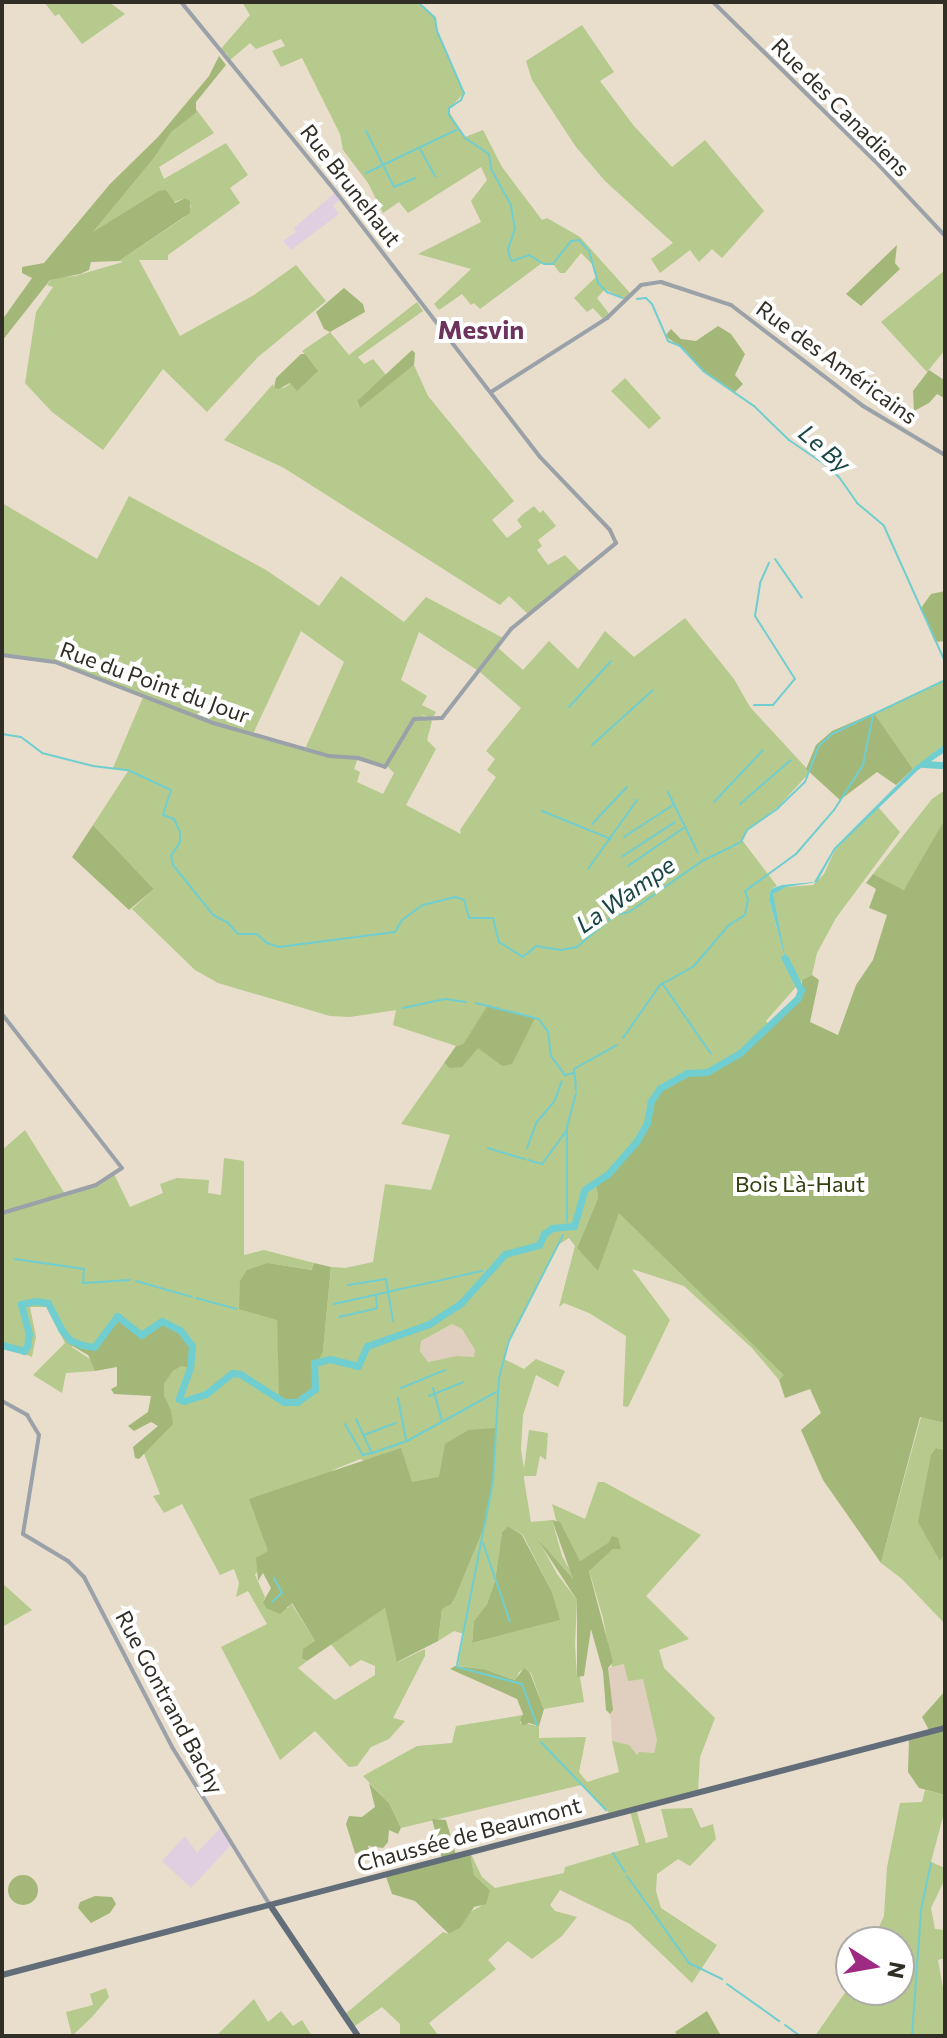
<!DOCTYPE html>
<html>
<head>
<meta charset="utf-8">
<style>
  body { margin:0 }
  #map { position:relative; width:947px; height:2038px; overflow:hidden; background:#e8decb; font-family:Commissioner,sans-serif }
  div>[style] { position:absolute }
  [style*='--x'] { left:calc(var(--x)*1px); top:calc(var(--y)*1px); width:calc(var(--w)*1px); rotate:calc(var(--a)*1deg) }
  .commercial>* { inset:0; background:#e0cfe0 }
  .industrial>* { inset:0; background:#e0cfbe }
  .green>* { inset:0; background:#b5ca8c }
  .forest>* { inset:0; background:#a3b878 }
  .round { border-radius:50% }
  .water>* { inset:0; background:#70ced0 }
  .stream>* { height:2px; margin:-1px; padding:0 1px; transform-origin:1px; border-radius:1px; background:#70ced0 }
  .river>* { height:7px; margin:-3.5px; padding:0 3.5px; transform-origin:3.5px; border-radius:3.5px; background:#70ced0 }
  .minor>* { height:4px; margin:-2px; padding:0 2px; transform-origin:2px; border-radius:2px; background:#9aa1a8 }
  .major>* { height:6px; margin:-3px; padding:0 3px; transform-origin:3px; border-radius:3px; background:#616d79 }
  span { translate:-50% -50%; white-space:nowrap; text-align:center; line-height:1.15; -webkit-text-stroke:8px #fff; paint-order:stroke }
  .street-label { font-size:22px; color:#312e26 }
  .park-label { font-size:22px; color:#323f0f }
  .water-label { font-size:24px; color:#194545; font-style:italic }
  .quarter-label { font-size:26px; color:#6d335d; font-weight:700 }
  .frame { position:absolute; inset:0; border:4px solid #312e26; pointer-events:none }
  .north { position:absolute; left:835px; top:1926px; width:80px; height:80px; box-sizing:border-box; background:#fff; border:2px solid #adaba8; border-radius:50%; rotate:101deg; font-size:22px; font-weight:700; line-height:32px; text-align:center; color:#312e26 }
  .north::after { content:''; display:block; margin:auto; width:28px; height:36px; background:#9e2a84; clip-path:polygon(50% 0,100% 100%,50% 72%,0 100%) }
</style>
</head>
<body>
<div id="map">
  <div class="commercial">
    <i style="clip-path:polygon(336px 192px,341px 198px,333px 206px,339px 214px,291px 250px,283px 241px,296px 232px,294px 228px)"></i>
    <i style="clip-path:polygon(221px 1827px,232px 1844px,191px 1888px,162px 1861px,185px 1836px,197px 1853px)"></i>
  </div>
  <div class="industrial">
    <i style="clip-path:polygon(452px 1324px,462px 1329px,475px 1350px,475px 1358px,457px 1356px,428px 1362px,420px 1351px,421px 1341px)"></i>
    <i style="clip-path:polygon(625px 1664px,643px 1678px,657px 1740px,654px 1753px,638px 1756px,612px 1741px,608px 1668px)"></i>
  </div>
  <div class="green">
    <i style="clip-path:polygon(44px 2px,109px 2px,125px 14px,82px 44px,59px 14px,55px 16px)"></i>
    <i style="clip-path:polygon(242px 2px,418px 2px,435px 18px,437px 31px,464px 93px,448px 110px,465px 137px,483px 130px,502px 167px,542px 220px,547px 218px,580px 237px,631px 294px,626px 300px,605px 289px,597px 298px,610px 315px,604px 320px,593px 308px,587px 312px,574px 298px,596px 277px,594px 266px,581px 253px,565px 273px,560px 273px,553px 264px,542px 263px,480px 309px,474px 303px,471px 305px,462px 294px,439px 310px,434px 304px,471px 269px,418px 254px,481px 222px,471px 201px,487px 180px,481px 167px,408px 213px,399px 202px,383px 213px,368px 183px,343px 150px,340px 134px,302px 58px,281px 67px,272px 51px,285px 46px,281px 39px,256px 49px,250px 43px,229px 61px,227px 54px,220px 50px,250px 15px)"></i>
    <i style="clip-path:polygon(582px 25px,614px 72px,600px 81px,634px 126px,672px 167px,705px 140px,764px 211px,722px 258px,712px 249px,699px 262px,690px 250px,660px 273px,651px 259px,673px 243px,605px 181px,576px 147px,532px 80px,526px 61px)"></i>
    <i style="clip-path:polygon(196px 109px,214px 133px,159px 167px,164px 179px,226px 143px,248px 175px,230px 188px,240px 203px,168px 255px,168px 260px,139px 260px,180px 336px,254px 295px,296px 265px,326px 301px,258px 357px,207px 412px,163px 369px,103px 450px,52px 412px,25px 383px,36px 312px,53px 287px,47px 285px,52px 278px,75px 276px,123px 262px,119px 261px,185px 217px,191px 206px,185px 198px,93px 232px,154px 158px,170px 132px,196px 113px)"></i>
    <i style="clip-path:polygon(945px 270px,945px 350px,927px 372px,881px 322px)"></i>
    <i style="clip-path:polygon(417px 302px,423px 311px,358px 357px,364px 364px,373px 359px,386px 375px,357px 401px,359px 407px,414px 365px,428px 396px,514px 501px,492px 520px,507px 538px,522px 527px,517px 520px,522px 515px,534px 506px,540px 513px,543px 510px,556px 526px,538px 540px,542px 546px,537px 550px,548px 565px,565px 555px,582px 573px,528px 614px,509px 596px,500px 605px,284px 468px,224px 440px,273px 384px,274px 388px,284px 388px,291px 383px,305px 354px,302px 351px,330px 332px,349px 355px)"></i>
    <i style="clip-path:polygon(625px 378px,661px 418px,649px 429px,611px 391px)"></i>
    <i style="clip-path:polygon(evenodd,129px 496px,266px 570px,319px 606px,341px 576px,404px 622px,426px 597px,503px 638px,497px 647px,523px 670px,549px 641px,578px 669px,605px 631px,634px 657px,685px 618px,734px 679px,750px 707px,810px 772px,778px 807px,747px 830px,742px 840px,777px 886px,771px 889px,769px 899px,787px 966px,772px 898px,774px 892px,786px 887px,813px 885px,824px 874px,835px 850px,878px 807px,900px 832px,836px 918px,817px 953px,812px 975px,802px 980px,766px 1021px,769px 1025px,740px 1053px,707px 1072px,687px 1073px,651px 1101px,647px 1123px,636px 1142px,597px 1182px,598px 1198px,577px 1248px,598px 1270px,619px 1212px,785px 1375px,779px 1380px,752px 1348px,684px 1286px,632px 1269px,670px 1320px,628px 1407px,623px 1406px,626px 1336px,589px 1313px,564px 1303px,559px 1307px,575px 1246px,569px 1238px,558px 1245px,507px 1345px,504px 1359px,524px 1369px,536px 1359px,565px 1371px,558px 1387px,536px 1375px,523px 1415px,521px 1449px,524px 1469px,529px 1430px,548px 1433px,546px 1460px,540px 1456px,536px 1476px,524px 1476px,524px 1479px,531px 1522px,552px 1520px,562px 1556px,574px 1577px,570px 1580px,537px 1537px,557px 1574px,577px 1600px,575px 1645px,577px 1677px,580px 1677px,584px 1702px,544px 1709px,531px 1673px,524px 1669px,519px 1672px,516px 1680px,484px 1669px,458px 1666px,464px 1634px,454px 1631px,438px 1641px,442px 1609px,457px 1593px,486px 1523px,411px 1482px,360px 1459px,333px 1470px,255px 1575px,265px 1597px,263px 1602px,288px 1608px,291px 1603px,315px 1641px,302px 1657px,307px 1661px,298px 1668px,335px 1700px,375px 1675px,375px 1666px,361px 1660px,350px 1667px,330px 1643px,385px 1608px,398px 1662px,425px 1649px,425px 1656px,393px 1718px,405px 1721px,389px 1739px,371px 1747px,357px 1766px,349px 1767px,315px 1731px,280px 1760px,221px 1647px,267px 1624px,248px 1591px,236px 1597px,239px 1583px,234px 1569px,220px 1575px,182px 1504px,164px 1513px,153px 1496px,160px 1494px,143px 1451px,172px 1424px,171px 1410px,164px 1395px,164px 1384px,173px 1371px,182px 1366px,192px 1346px,187px 1336px,180px 1330px,153px 1326px,141px 1335px,123px 1317px,117px 1316px,94px 1347px,71px 1341px,72px 1347px,91px 1360px,95px 1371px,66px 1373px,62px 1393px,33px 1375px,65px 1343px,46px 1307px,30px 1307px,36px 1337px,32px 1357px,2px 1345px,2px 1150px,25px 1130px,65px 1194px,89px 1188px,114px 1174px,130px 1207px,163px 1193px,160px 1184px,177px 1178px,209px 1180px,208px 1193px,221px 1195px,224px 1158px,244px 1161px,244px 1255px,264px 1250px,314px 1263px,313px 1270px,268px 1263px,277px 1320px,280px 1399px,310px 1395px,315px 1389px,314px 1363px,323px 1351px,331px 1267px,345px 1268px,373px 1262px,385px 1184px,431px 1190px,450px 1135px,401px 1124px,444px 1063px,449px 1068px,478px 1047px,502px 1066px,523px 1014px,488px 1006px,463px 1044px,456px 1046px,393px 1025px,396px 1010px,350px 1017px,330px 1016px,218px 983px,195px 970px,132px 909px,154px 889px,93px 825px,128px 771px,113px 768px,144px 695px,55px 662px,2px 655px,2px 503px,97px 559px,129px 496px,301px 631px,344px 662px,305px 749px,253px 734px,301px 631px,129px 496px,419px 632px,480px 672px,521px 708px,486px 751px,495px 759px,487px 770px,496px 777px,460px 830px,461px 834px,406px 805px,436px 749px,427px 740px,432px 721px,419px 713px,432px 719px,436px 712px,422px 705px,427px 696px,401px 680px,419px 632px,129px 496px,358px 758px,387px 766px,394px 773px,383px 794px,357px 782px,360px 772px,354px 769px,358px 758px,129px 496px,452px 1324px,462px 1329px,475px 1350px,474px 1357px,457px 1356px,428px 1362px,420px 1351px,421px 1341px,452px 1324px,129px 496px,508px 1526px,523px 1535px,552px 1592px,559px 1620px,472px 1643px,474px 1621px,487px 1604px,495px 1581px,502px 1532px,508px 1526px)"></i>
    <i style="clip-path:polygon(945px 680px,945px 744px,913px 769px,874px 713px)"></i>
    <i style="clip-path:polygon(945px 790px,945px 819px,910px 884px,904px 890px,873px 874px,932px 799px)"></i>
    <i style="clip-path:polygon(921px 1417px,945px 1423px,945px 1450px,936px 1448px,944px 1557px,945px 1552px,945px 1624px,902px 1579px,881px 1563px)"></i>
    <i style="clip-path:polygon(598px 1482px,604px 1482px,701px 1535px,646px 1596px,689px 1639px,659px 1650px,664px 1668px,715px 1718px,700px 1757px,698px 1792px,636px 1809px,646px 1843px,668px 1837px,661px 1809px,692px 1808px,701px 1828px,713px 1824px,716px 1839px,690px 1866px,678px 1859px,657px 1874px,656px 1891px,661px 1908px,717px 1945px,692px 1983px,630px 1924px,560px 1890px,550px 1905px,555px 1911px,577px 1917px,562px 1936px,532px 1959px,508px 1941px,488px 1960px,496px 1969px,429px 2023px,439px 2036px,400px 2036px,400px 2024px,382px 2007px,352px 2028px,344px 2015px,443px 1932px,449px 1934px,460px 1928px,468px 1913px,481px 1906px,490px 1890px,474px 1875px,470px 1852px,482px 1877px,495px 1888px,564px 1873px,565px 1867px,639px 1845px,630px 1811px,611px 1815px,581px 1785px,401px 1828px,389px 1803px,363px 1776px,417px 1746px,452px 1743px,456px 1726px,523px 1715px,520px 1723px,539px 1726px,539px 1738px,586px 1737px,579px 1772px,587px 1782px,619px 1772px,612px 1741px,629px 1745px,637px 1755px,639px 1752px,654px 1753px,657px 1740px,643px 1679px,628px 1681px,624px 1664px,612px 1667px,603px 1618px,589px 1570px,613px 1549px,609px 1542px,580px 1561px,556px 1520px,552px 1504px,585px 1519px)"></i>
    <i style="clip-path:polygon(2px 1583px,32px 1610px,2px 1627px)"></i>
    <i style="clip-path:polygon(925px 1790px,945px 1795px,945px 1809px,931px 1862px,945px 1868px,945px 1879px,931px 1908px,935px 1929px,945px 1930px,945px 1958px,938px 1960px,945px 1999px,945px 2036px,815px 2036px,851px 1984px,851px 1990px,899px 1990px,899px 1942px,872px 1942px,884px 1916px,887px 1867px,900px 1803px,922px 1802px)"></i>
    <i style="clip-path:polygon(106px 1988px,109px 1997px,92px 2017px,72px 2036px,66px 2012px,93px 2005px,90px 1994px)"></i>
    <i style="clip-path:polygon(254px 1999px,268px 2022px,281px 2011px,293px 2026px,302px 2020px,312px 2036px,216px 2036px)"></i>
  </div>
  <div class="forest">
    <i style="clip-path:polygon(219px 56px,226px 65px,196px 102px,196px 113px,171px 132px,154px 158px,93px 232px,159px 191px,166px 190px,175px 203px,185px 198px,190px 201px,190px 213px,119px 261px,91px 262px,89px 270px,80px 274px,50px 280px,2px 341px,2px 320px,32px 278px,22px 273px,22px 267px,44px 263px,110px 184px,158px 137px,209px 76px)"></i>
    <i style="clip-path:polygon(897px 245px,895px 263px,900px 269px,861px 306px,846px 294px)"></i>
    <i style="clip-path:polygon(344px 288px,363px 304px,365px 312px,330px 332px,324px 329px,316px 312px)"></i>
    <i style="clip-path:polygon(718px 326px,731px 334px,745px 354px,735px 375px,743px 384px,735px 392px,703px 371px,685px 350px,665px 336px,671px 329px,681px 339px,696px 341px)"></i>
    <i style="clip-path:polygon(412px 350px,415px 353px,414px 365px,360px 408px,357px 401px)"></i>
    <i style="clip-path:polygon(301px 354px,305px 354px,318px 371px,297px 391px,290px 383px,279px 389px,274px 388px,276px 378px)"></i>
    <i style="clip-path:polygon(929px 370px,944px 380px,944px 398px,937px 394px,929px 403px,914px 411px,913px 391px)"></i>
    <i style="clip-path:polygon(945px 591px,945px 641px,935px 642px,921px 608px,931px 594px)"></i>
    <i style="clip-path:polygon(874px 713px,913px 769px,896px 785px,877px 772px,840px 800px,806px 769px,816px 745px,832px 731px)"></i>
    <i style="clip-path:polygon(945px 819px,945px 1423px,920px 1417px,881px 1563px,823px 1480px,801px 1430px,821px 1413px,810px 1389px,785px 1398px,779px 1380px,784px 1375px,619px 1213px,598px 1271px,577px 1248px,598px 1198px,596px 1182px,636px 1141px,647px 1123px,651px 1101px,660px 1088px,687px 1073px,707px 1072px,740px 1053px,792px 1007px,802px 995px,802px 980px,812px 975px,819px 980px,810px 1022px,838px 1035px,856px 985px,873px 960px,887px 915px,869px 908px,876px 889px,866px 883px,873px 874px,904px 890px)"></i>
    <i style="clip-path:polygon(93px 825px,154px 889px,129px 910px,72px 857px)"></i>
    <i style="clip-path:polygon(488px 1005px,535px 1018px,512px 1064px,502px 1066px,478px 1048px,462px 1067px,449px 1068px,444px 1063px,456px 1046px,463px 1044px)"></i>
    <i style="clip-path:polygon(268px 1263px,312px 1270px,314px 1263px,331px 1267px,323px 1351px,319px 1360px,314px 1363px,316px 1388px,310px 1395px,290px 1404px,279px 1399px,277px 1320px,239px 1309px,240px 1281px,247px 1270px)"></i>
    <i style="clip-path:polygon(117px 1316px,123px 1316px,141px 1335px,162px 1321px,171px 1323px,185px 1335px,192px 1346px,190px 1368px,182px 1366px,173px 1371px,164px 1384px,164px 1395px,171px 1410px,173px 1424px,139px 1459px,135px 1458px,133px 1447px,158px 1426px,151px 1422px,134px 1431px,128px 1426px,148px 1412px,151px 1396px,114px 1394px,111px 1389px,117px 1386px,117px 1367px,95px 1371px,88px 1355px,69px 1344px,70px 1340px,94px 1346px)"></i>
    <i style="clip-path:polygon(496px 1428px,493px 1483px,486px 1523px,457px 1593px,451px 1604px,442px 1609px,438px 1641px,397px 1662px,385px 1608px,307px 1661px,302px 1658px,303px 1649px,315px 1641px,292px 1603px,280px 1614px,266px 1608px,263px 1602px,271px 1588px,263px 1573px,258px 1581px,256px 1558px,268px 1551px,249px 1499px,401px 1448px,412px 1482px,439px 1477px,445px 1444px,468px 1430px)"></i>
    <i style="clip-path:polygon(936px 1448px,945px 1450px,945px 1552px,940px 1561px,918px 1522px,931px 1455px)"></i>
    <i style="clip-path:polygon(552px 1520px,560px 1522px,580px 1561px,609px 1542px,612px 1536px,618px 1538px,621px 1549px,613px 1549px,589px 1571px,613px 1662px,608px 1668px,613px 1710px,610px 1714px,606px 1710px,603px 1672px,591px 1629px,584px 1676px,577px 1677px,577px 1600px,536px 1537px,573px 1579px)"></i>
    <i style="clip-path:polygon(508px 1526px,522px 1535px,552px 1592px,560px 1620px,472px 1643px,474px 1621px,487px 1604px,495px 1581px,502px 1532px)"></i>
    <i style="clip-path:polygon(455px 1666px,484px 1669px,515px 1680px,524px 1668px,530px 1673px,544px 1709px,539px 1726px,529px 1723px,523px 1726px,520px 1720px,523px 1714px,517px 1699px,450px 1669px)"></i>
    <i style="clip-path:polygon(945px 1691px,944px 1700px,945px 1795px,919px 1788px,908px 1772px,909px 1738px,930px 1732px,922px 1717px)"></i>
    <i style="clip-path:polygon(369px 1783px,389px 1803px,401px 1828px,398px 1834px,389px 1830px,388px 1842px,383px 1848px,368px 1846px,370px 1853px,366px 1857px,355px 1853px,346px 1824px,349px 1816px,362px 1817px,375px 1807px)"></i>
    <i style="clip-path:polygon(432px 1819px,446px 1820px,456px 1855px,470px 1852px,474px 1875px,490px 1890px,486px 1904px,474px 1907px,460px 1928px,449px 1934px,415px 1901px,392px 1894px,385px 1874px,442px 1859px)"></i>
    <i class="round" style="left:8px;top:1875px;width:30px;height:30px"></i>
    <i style="clip-path:polygon(95px 1896px,112px 1897px,116px 1904px,110px 1913px,91px 1923px,78px 1908px,80px 1902px)"></i>
    <i style="clip-path:polygon(707px 2011px,721px 2036px,678px 2036px,675px 2032px)"></i>
  </div>
  <div class="water">
    <i style="clip-path:polygon(945px 744px,945px 752px,918px 770px,835px 850px,817px 882px,786px 887px,773px 894px,787px 966px,769px 899px,771px 889px,782px 885px,814px 882px,834px 848px,916px 766px)"></i>
  </div>
  <div class="stream">
    <i style="--x:418;--y:2;--w:23;--a:43"></i>
    <i style="--x:435;--y:18;--w:13;--a:81"></i>
    <i style="--x:437;--y:31;--w:68;--a:66.5"></i>
    <i style="--x:464;--y:93;--w:8;--a:113"></i>
    <i style="--x:461;--y:100;--w:14;--a:146"></i>
    <i style="--x:449;--y:108;--w:7;--a:90"></i>
    <i style="--x:449;--y:115;--w:28;--a:55"></i>
    <i style="--x:465;--y:138;--w:29;--a:34"></i>
    <i style="--x:489;--y:154;--w:15;--a:82"></i>
    <i style="--x:491;--y:169;--w:41;--a:60.9"></i>
    <i style="--x:511;--y:205;--w:24;--a:81"></i>
    <i style="--x:515;--y:229;--w:21;--a:109"></i>
    <i style="--x:508;--y:249;--w:9;--a:77"></i>
    <i style="--x:510;--y:258;--w:4;--a:56"></i>
    <i style="--x:512;--y:261;--w:18;--a:-19"></i>
    <i style="--x:529;--y:255;--w:17;--a:31"></i>
    <i style="--x:544;--y:264;--w:9;--a:0"></i>
    <i style="--x:553;--y:264;--w:29;--a:-52"></i>
    <i style="--x:571;--y:241;--w:8;--a:-7"></i>
    <i style="--x:579;--y:240;--w:15;--a:48"></i>
    <i style="--x:589;--y:251;--w:33;--a:74"></i>
    <i style="--x:598;--y:283;--w:13;--a:45"></i>
    <i style="--x:607;--y:292;--w:17;--a:21"></i>
    <i style="--x:366;--y:131;--w:63;--a:63.4"></i>
    <i style="--x:394;--y:187;--w:23;--a:-23"></i>
    <i style="--x:420;--y:149;--w:31;--a:61"></i>
    <i style="--x:366;--y:173;--w:100;--a:-25.5"></i>
    <i style="--x:637;--y:299;--w:9;--a:-6"></i>
    <i style="--x:646;--y:298;--w:8;--a:45"></i>
    <i style="--x:652;--y:304;--w:40;--a:66.6"></i>
    <i style="--x:668;--y:341;--w:13;--a:23"></i>
    <i style="--x:680;--y:346;--w:34;--a:47"></i>
    <i style="--x:703;--y:371;--w:62;--a:34.5"></i>
    <i style="--x:754;--y:406;--w:49;--a:44.2"></i>
    <i style="--x:789;--y:440;--w:42;--a:34.4"></i>
    <i style="--x:824;--y:464;--w:20;--a:41"></i>
    <i style="--x:839;--y:477;--w:32;--a:55"></i>
    <i style="--x:857;--y:503;--w:35;--a:40"></i>
    <i style="--x:884;--y:526;--w:149;--a:65.8"></i>
    <i style="--x:775;--y:559;--w:47;--a:55.3"></i>
    <i style="--x:754;--y:705;--w:19;--a:0"></i>
    <i style="--x:773;--y:705;--w:34;--a:-50"></i>
    <i style="--x:795;--y:679;--w:75;--a:-122.4"></i>
    <i style="--x:755;--y:616;--w:33;--a:-81"></i>
    <i style="--x:760;--y:583;--w:22;--a:-66"></i>
    <i style="--x:569;--y:707;--w:62;--a:-47.6"></i>
    <i style="--x:2;--y:734;--w:19;--a:9"></i>
    <i style="--x:21;--y:737;--w:26;--a:37"></i>
    <i style="--x:42;--y:753;--w:53;--a:14.3"></i>
    <i style="--x:93;--y:766;--w:35;--a:7"></i>
    <i style="--x:128;--y:770;--w:47;--a:24.9"></i>
    <i style="--x:171;--y:790;--w:26;--a:108"></i>
    <i style="--x:163;--y:815;--w:12;--a:20"></i>
    <i style="--x:174;--y:819;--w:14;--a:65"></i>
    <i style="--x:180;--y:832;--w:10;--a:90"></i>
    <i style="--x:180;--y:842;--w:17;--a:123"></i>
    <i style="--x:171;--y:856;--w:9;--a:77"></i>
    <i style="--x:173;--y:865;--w:64;--a:51.3"></i>
    <i style="--x:213;--y:915;--w:16;--a:27"></i>
    <i style="--x:227;--y:922;--w:16;--a:47"></i>
    <i style="--x:238;--y:934;--w:19;--a:0"></i>
    <i style="--x:257;--y:934;--w:13;--a:42"></i>
    <i style="--x:267;--y:943;--w:13;--a:18"></i>
    <i style="--x:279;--y:947;--w:117;--a:-7.4"></i>
    <i style="--x:395;--y:932;--w:14;--a:-60"></i>
    <i style="--x:402;--y:920;--w:26;--a:-36"></i>
    <i style="--x:423;--y:905;--w:34;--a:-14"></i>
    <i style="--x:456;--y:897;--w:9;--a:21"></i>
    <i style="--x:464;--y:900;--w:19;--a:74"></i>
    <i style="--x:469;--y:918;--w:24;--a:0"></i>
    <i style="--x:493;--y:918;--w:25;--a:76"></i>
    <i style="--x:499;--y:942;--w:28;--a:32"></i>
    <i style="--x:523;--y:957;--w:17;--a:-40"></i>
    <i style="--x:536;--y:946;--w:25;--a:9"></i>
    <i style="--x:561;--y:950;--w:16;--a:-11"></i>
    <i style="--x:577;--y:947;--w:48;--a:-40.7"></i>
    <i style="--x:613;--y:916;--w:16;--a:-14"></i>
    <i style="--x:629;--y:912;--w:89;--a:-34.9"></i>
    <i style="--x:702;--y:861;--w:43;--a:-26"></i>
    <i style="--x:741;--y:842;--w:13;--a:-63"></i>
    <i style="--x:747;--y:830;--w:38;--a:-35"></i>
    <i style="--x:778;--y:808;--w:37;--a:-44"></i>
    <i style="--x:805;--y:782;--w:39;--a:-69"></i>
    <i style="--x:819;--y:746;--w:18;--a:-43"></i>
    <i style="--x:832;--y:734;--w:125;--a:-25.5"></i>
    <i style="--x:592;--y:745;--w:82;--a:-42"></i>
    <i style="--x:668;--y:792;--w:68;--a:63.8"></i>
    <i style="--x:714;--y:802;--w:71;--a:-46.7"></i>
    <i style="--x:740;--y:804;--w:67;--a:-40.8"></i>
    <i style="--x:542;--y:811;--w:74;--a:22.1"></i>
    <i style="--x:592;--y:824;--w:51;--a:-46.6"></i>
    <i style="--x:624;--y:837;--w:59;--a:-33.1"></i>
    <i style="--x:623;--y:856;--w:62;--a:-33.2"></i>
    <i style="--x:628;--y:866;--w:69;--a:-34.4"></i>
    <i style="--x:588;--y:869;--w:85;--a:-54.6"></i>
    <i style="--x:662;--y:983;--w:86;--a:55.4"></i>
    <i style="--x:476;--y:1003;--w:65;--a:14.3"></i>
    <i style="--x:539;--y:1019;--w:16;--a:55"></i>
    <i style="--x:548;--y:1032;--w:24;--a:83"></i>
    <i style="--x:551;--y:1056;--w:24;--a:54"></i>
    <i style="--x:565;--y:1075;--w:9;--a:-13"></i>
    <i style="--x:403;--y:1008;--w:43;--a:-12.1"></i>
    <i style="--x:445;--y:999;--w:21;--a:8"></i>
    <i style="--x:623;--y:1038;--w:65;--a:-55.1"></i>
    <i style="--x:660;--y:985;--w:38;--a:-29"></i>
    <i style="--x:693;--y:967;--w:55;--a:-49.4"></i>
    <i style="--x:729;--y:925;--w:19;--a:-32"></i>
    <i style="--x:745;--y:915;--w:15;--a:-79"></i>
    <i style="--x:748;--y:900;--w:9;--a:-108"></i>
    <i style="--x:745;--y:891;--w:63;--a:-36"></i>
    <i style="--x:796;--y:854;--w:58;--a:-49.2"></i>
    <i style="--x:834;--y:810;--w:54;--a:-57.2"></i>
    <i style="--x:863;--y:765;--w:51;--a:-78.7"></i>
    <i style="--x:576;--y:1090;--w:21;--a:-95"></i>
    <i style="--x:574;--y:1069;--w:49;--a:-29.2"></i>
    <i style="--x:488;--y:1148;--w:39;--a:17"></i>
    <i style="--x:527;--y:1148;--w:27;--a:-70"></i>
    <i style="--x:536;--y:1123;--w:30;--a:-50"></i>
    <i style="--x:555;--y:1100;--w:20;--a:-70"></i>
    <i style="--x:528;--y:1160;--w:15;--a:16"></i>
    <i style="--x:542;--y:1164;--w:42;--a:-53.7"></i>
    <i style="--x:567;--y:1222;--w:95;--a:-90"></i>
    <i style="--x:567;--y:1127;--w:35;--a:-75"></i>
    <i style="--x:15;--y:1259;--w:70;--a:8.2"></i>
    <i style="--x:84;--y:1269;--w:14;--a:94"></i>
    <i style="--x:83;--y:1283;--w:47;--a:-3.7"></i>
    <i style="--x:136;--y:1281;--w:58;--a:15.9"></i>
    <i style="--x:348;--y:1285;--w:38;--a:-9"></i>
    <i style="--x:386;--y:1279;--w:43;--a:80.5"></i>
    <i style="--x:196;--y:1298;--w:42;--a:15"></i>
    <i style="--x:334;--y:1304;--w:152;--a:-12.6"></i>
    <i style="--x:339;--y:1317;--w:39;--a:-13"></i>
    <i style="--x:377;--y:1308;--w:12;--a:-95"></i>
    <i style="--x:401;--y:1388;--w:48;--a:-22.2"></i>
    <i style="--x:433;--y:1388;--w:35;--a:75"></i>
    <i style="--x:429;--y:1396;--w:37;--a:-22"></i>
    <i style="--x:398;--y:1398;--w:43;--a:79.2"></i>
    <i style="--x:356;--y:1419;--w:38;--a:65"></i>
    <i style="--x:372;--y:1453;--w:37;--a:-19"></i>
    <i style="--x:407;--y:1441;--w:102;--a:-28.8"></i>
    <i style="--x:345;--y:1424;--w:36;--a:60"></i>
    <i style="--x:363;--y:1455;--w:8;--a:-14"></i>
    <i style="--x:364;--y:1435;--w:34;--a:-21"></i>
    <i style="--x:483;--y:1543;--w:83;--a:71.1"></i>
    <i style="--x:272;--y:1602;--w:13;--a:-42"></i>
    <i style="--x:282;--y:1593;--w:17;--a:-118"></i>
    <i style="--x:457;--y:1665;--w:187;--a:-78.9"></i>
    <i style="--x:493;--y:1482;--w:104;--a:-86.7"></i>
    <i style="--x:499;--y:1378;--w:38;--a:-75"></i>
    <i style="--x:509;--y:1341;--w:119;--a:-63"></i>
    <i style="--x:457;--y:1667;--w:67;--a:14.7"></i>
    <i style="--x:522;--y:1684;--w:44;--a:69.9"></i>
    <i style="--x:541;--y:1742;--w:94;--a:46.3"></i>
    <i style="--x:613;--y:1853;--w:22;--a:58"></i>
    <i style="--x:627;--y:1876;--w:107;--a:54.5"></i>
    <i style="--x:689;--y:1963;--w:37;--a:26"></i>
    <i style="--x:727;--y:1984;--w:64;--a:35.4"></i>
    <i style="--x:785;--y:2025;--w:19;--a:36"></i>
    <i style="--x:912;--y:2036;--w:126;--a:-85.9"></i>
    <i style="--x:921;--y:1910;--w:48;--a:-78"></i>
  </div>
  <div class="river">
    <i style="--x:923;--y:764;--w:22;--a:3"></i>
    <i style="--x:2;--y:1345;--w:23;--a:15"></i>
    <i style="--x:24;--y:1351;--w:6;--a:-59"></i>
    <i style="--x:27;--y:1346;--w:12;--a:-81"></i>
    <i style="--x:29;--y:1334;--w:31;--a:-105"></i>
    <i style="--x:21;--y:1304;--w:14;--a:-12"></i>
    <i style="--x:35;--y:1301;--w:13;--a:9"></i>
    <i style="--x:48;--y:1303;--w:29;--a:63"></i>
    <i style="--x:61;--y:1329;--w:14;--a:51"></i>
    <i style="--x:70;--y:1340;--w:13;--a:23"></i>
    <i style="--x:82;--y:1345;--w:12;--a:9"></i>
    <i style="--x:94;--y:1347;--w:39;--a:-53"></i>
    <i style="--x:117;--y:1316;--w:31;--a:38"></i>
    <i style="--x:141;--y:1335;--w:25;--a:-34"></i>
    <i style="--x:162;--y:1321;--w:20;--a:27"></i>
    <i style="--x:180;--y:1330;--w:20;--a:53"></i>
    <i style="--x:192;--y:1346;--w:22;--a:95"></i>
    <i style="--x:190;--y:1368;--w:33;--a:110"></i>
    <i style="--x:179;--y:1399;--w:5;--a:22"></i>
    <i style="--x:184;--y:1401;--w:23;--a:-18"></i>
    <i style="--x:206;--y:1394;--w:33;--a:-39"></i>
    <i style="--x:232;--y:1373;--w:8;--a:7"></i>
    <i style="--x:240;--y:1374;--w:52;--a:32.5"></i>
    <i style="--x:284;--y:1402;--w:13;--a:0"></i>
    <i style="--x:297;--y:1402;--w:22;--a:-36"></i>
    <i style="--x:315;--y:1389;--w:26;--a:-92"></i>
    <i style="--x:314;--y:1363;--w:16;--a:-14"></i>
    <i style="--x:330;--y:1359;--w:29;--a:14"></i>
    <i style="--x:358;--y:1366;--w:22;--a:-66"></i>
    <i style="--x:367;--y:1346;--w:66;--a:-19.5"></i>
    <i style="--x:429;--y:1324;--w:38;--a:-33"></i>
    <i style="--x:461;--y:1303;--w:66;--a:-48.1"></i>
    <i style="--x:505;--y:1254;--w:35;--a:-15"></i>
    <i style="--x:539;--y:1245;--w:12;--a:-66"></i>
    <i style="--x:544;--y:1234;--w:10;--a:-37"></i>
    <i style="--x:552;--y:1228;--w:22;--a:-5"></i>
    <i style="--x:574;--y:1226;--w:37;--a:-74"></i>
    <i style="--x:584;--y:1190;--w:29;--a:-34"></i>
    <i style="--x:608;--y:1174;--w:43;--a:-48.8"></i>
    <i style="--x:636;--y:1142;--w:22;--a:-60"></i>
    <i style="--x:647;--y:1123;--w:22;--a:-80"></i>
    <i style="--x:651;--y:1101;--w:16;--a:-55"></i>
    <i style="--x:660;--y:1088;--w:31;--a:-29"></i>
    <i style="--x:687;--y:1073;--w:20;--a:-3"></i>
    <i style="--x:707;--y:1072;--w:38;--a:-30"></i>
    <i style="--x:740;--y:1053;--w:80;--a:-43.5"></i>
    <i style="--x:798;--y:998;--w:9;--a:-69"></i>
    <i style="--x:801;--y:990;--w:36;--a:-117"></i>
  </div>
  <div class="minor">
    <i style="--x:713;--y:2;--w:226;--a:44.5"></i>
    <i style="--x:874;--y:160;--w:104;--a:46.9"></i>
    <i style="--x:491;--y:392;--w:138;--a:-32.5"></i>
    <i style="--x:607;--y:318;--w:47;--a:-44.1"></i>
    <i style="--x:641;--y:285;--w:20;--a:-9"></i>
    <i style="--x:661;--y:282;--w:74;--a:18.2"></i>
    <i style="--x:731;--y:305;--w:166;--a:37.4"></i>
    <i style="--x:863;--y:406;--w:96;--a:30.9"></i>
    <i style="--x:2;--y:655;--w:53;--a:7.5"></i>
    <i style="--x:55;--y:662;--w:169;--a:21.1"></i>
    <i style="--x:213;--y:723;--w:121;--a:15.9"></i>
    <i style="--x:329;--y:756;--w:29;--a:4"></i>
    <i style="--x:358;--y:758;--w:28;--a:18"></i>
    <i style="--x:385;--y:767;--w:56;--a:-58.9"></i>
    <i style="--x:414;--y:719;--w:28;--a:-2"></i>
    <i style="--x:442;--y:718;--w:113;--a:-52.2"></i>
    <i style="--x:511;--y:629;--w:136;--a:-39.3"></i>
    <i style="--x:616;--y:543;--w:14;--a:-115"></i>
    <i style="--x:610;--y:530;--w:101;--a:-133.8"></i>
    <i style="--x:540;--y:457;--w:334;--a:-127.6"></i>
    <i style="--x:336;--y:192;--w:245;--a:-129.2"></i>
    <i style="--x:2;--y:1014;--w:195;--a:52.1"></i>
    <i style="--x:122;--y:1168;--w:31;--a:147"></i>
    <i style="--x:96;--y:1185;--w:98;--a:163.4"></i>
    <i style="--x:2;--y:1401;--w:29;--a:29"></i>
    <i style="--x:27;--y:1415;--w:23;--a:59"></i>
    <i style="--x:39;--y:1435;--w:100;--a:99.2"></i>
    <i style="--x:23;--y:1534;--w:52;--a:31"></i>
    <i style="--x:68;--y:1561;--w:23;--a:45"></i>
    <i style="--x:84;--y:1577;--w:191;--a:62.6"></i>
    <i style="--x:172;--y:1747;--w:186;--a:58.2"></i>
  </div>
  <div class="major">
    <i style="--x:270;--y:1905;--w:158;--a:56.1"></i>
    <i style="--x:2;--y:1975;--w:975;--a:-14.68"></i>
  </div>
  <div class="street-label">
    <span style="left:841px;top:107px;rotate:45deg">Rue des Canadiens</span>
    <span style="left:351px;top:185px;rotate:52deg">Rue Brunehaut</span>
    <span style="left:837px;top:362px;rotate:36deg">Rue des Américains</span>
    <span style="left:155px;top:682px;rotate:20deg">Rue du Point du Jour</span>
    <span style="left:170px;top:1702px;rotate:62deg">Rue Gontrand Bachy</span>
    <span style="left:469px;top:1834px;rotate:-15deg">Chaussée de Beaumont</span>
  </div>
  <div class="park-label">
    <span style="left:800px;top:1184px">Bois Là-Haut</span>
  </div>
  <div class="water-label">
    <span style="left:825px;top:448px;rotate:41deg">Le By</span>
    <span style="left:625px;top:894px;rotate:-35deg">La Wampe</span>
  </div>
  <div class="quarter-label">
    <span style="left:481px;top:329px">Mesvin</span>
  </div>
  <div class="frame"></div>
  <div class="north">N</div>
</div>
</body>
</html>
